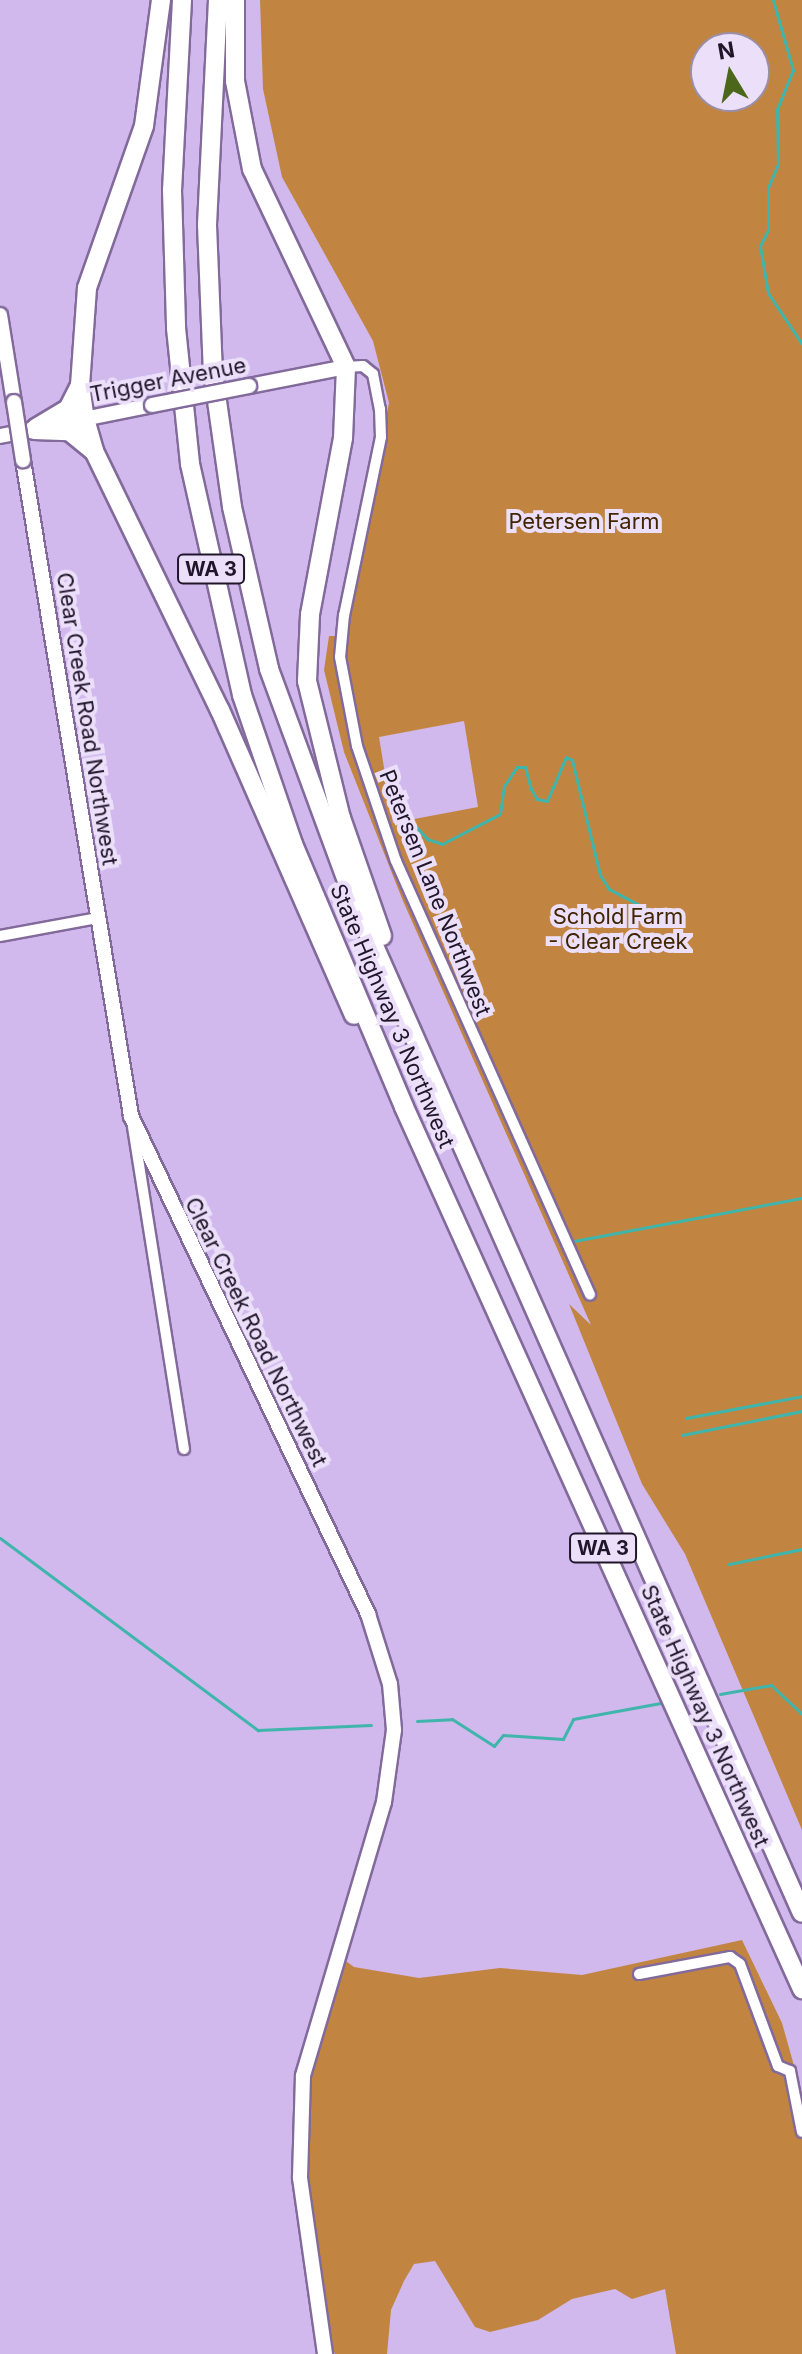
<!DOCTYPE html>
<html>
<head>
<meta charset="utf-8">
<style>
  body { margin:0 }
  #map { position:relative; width:802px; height:2354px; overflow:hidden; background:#d1b8ed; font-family:Inter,sans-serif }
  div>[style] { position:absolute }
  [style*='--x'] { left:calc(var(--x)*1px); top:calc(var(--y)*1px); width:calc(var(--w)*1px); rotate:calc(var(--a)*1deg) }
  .green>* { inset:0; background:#c28541 }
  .stream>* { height:3px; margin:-1.5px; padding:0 1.5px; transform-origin:1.5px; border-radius:1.5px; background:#3fb5ab }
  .roads { filter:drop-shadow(2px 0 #826a9b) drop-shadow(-2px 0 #826a9b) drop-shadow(0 2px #826a9b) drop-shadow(0 -2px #826a9b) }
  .minor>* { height:10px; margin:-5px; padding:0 5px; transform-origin:5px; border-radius:5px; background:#fff }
  .secondary>* { height:14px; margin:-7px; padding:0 7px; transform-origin:7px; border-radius:7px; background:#fff }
  .motorway>* { height:18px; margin:-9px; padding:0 9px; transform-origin:9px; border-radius:9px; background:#fff }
  .bridges { filter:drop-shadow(2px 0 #826a9b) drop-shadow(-2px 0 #826a9b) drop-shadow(0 2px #826a9b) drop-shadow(0 -2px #826a9b) }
  .secondary-bridge>* { height:14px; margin:-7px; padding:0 7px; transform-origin:7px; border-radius:7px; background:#fff }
  span { translate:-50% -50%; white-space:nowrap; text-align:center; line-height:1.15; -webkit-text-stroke:8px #ebdffa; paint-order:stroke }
  .shield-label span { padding:2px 6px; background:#ebdffa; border:2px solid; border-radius:6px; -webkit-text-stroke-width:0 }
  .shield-label { font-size:20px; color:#20162a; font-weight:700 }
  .street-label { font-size:22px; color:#20162a }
  .park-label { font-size:22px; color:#422601 }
  .north { position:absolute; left:690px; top:32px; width:80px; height:80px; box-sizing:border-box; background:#ebdffa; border:2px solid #9a8fa7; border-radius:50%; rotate:350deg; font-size:22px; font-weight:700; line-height:32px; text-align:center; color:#20162a }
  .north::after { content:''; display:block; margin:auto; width:28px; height:36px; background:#4c6719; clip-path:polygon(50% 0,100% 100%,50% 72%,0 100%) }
</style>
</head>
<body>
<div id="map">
  <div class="green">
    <i style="clip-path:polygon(evenodd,260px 0,802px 0,802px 1830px,685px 1554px,642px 1484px,569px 1304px,591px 1325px,403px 901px,344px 752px,324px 670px,329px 636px,339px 636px,389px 403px,373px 341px,282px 177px,263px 89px,260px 0,706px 48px,754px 48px,754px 96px,706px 96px,706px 48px,260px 0,464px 721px,478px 807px,393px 823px,379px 737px,464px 721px)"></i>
    <i style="clip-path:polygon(742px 1940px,782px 2023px,802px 2094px,802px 2354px,676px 2354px,665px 2289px,632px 2299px,615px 2289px,572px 2299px,538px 2320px,490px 2332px,475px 2327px,435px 2261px,414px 2264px,404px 2281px,391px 2310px,387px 2354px,335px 2354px,325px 2331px,300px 2178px,301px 2098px,339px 1956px,354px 1967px,419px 1978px,500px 1968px,582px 1975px)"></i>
  </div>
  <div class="stream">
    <i style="--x:773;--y:0;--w:73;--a:74.1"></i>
    <i style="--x:793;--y:70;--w:42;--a:112.3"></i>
    <i style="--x:777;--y:109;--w:55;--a:89"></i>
    <i style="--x:778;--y:164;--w:25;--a:113"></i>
    <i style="--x:768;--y:187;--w:43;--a:90"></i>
    <i style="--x:768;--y:230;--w:18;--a:117"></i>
    <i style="--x:760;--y:246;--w:48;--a:80.3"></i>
    <i style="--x:768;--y:293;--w:61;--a:56.3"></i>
    <i style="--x:405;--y:815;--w:33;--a:47"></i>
    <i style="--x:427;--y:839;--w:16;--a:18"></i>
    <i style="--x:442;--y:844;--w:65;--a:-27.3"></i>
    <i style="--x:500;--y:814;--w:28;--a:-82"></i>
    <i style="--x:504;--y:786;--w:23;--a:-56"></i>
    <i style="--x:517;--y:767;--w:8;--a:0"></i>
    <i style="--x:525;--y:767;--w:23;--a:75"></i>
    <i style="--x:531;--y:789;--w:12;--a:59"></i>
    <i style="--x:537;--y:799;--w:10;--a:11"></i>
    <i style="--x:547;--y:801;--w:48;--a:-66.6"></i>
    <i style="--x:566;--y:757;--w:7;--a:27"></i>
    <i style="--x:572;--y:760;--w:118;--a:76.3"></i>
    <i style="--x:600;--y:875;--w:17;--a:57"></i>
    <i style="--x:609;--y:889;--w:41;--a:27.8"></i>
    <i style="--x:645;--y:908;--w:17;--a:62"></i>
    <i style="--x:574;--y:1241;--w:232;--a:-10.7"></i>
    <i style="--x:686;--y:1418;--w:118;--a:-10.7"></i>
    <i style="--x:682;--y:1435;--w:122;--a:-11.3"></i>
    <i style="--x:0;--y:1538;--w:322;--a:36.7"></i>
    <i style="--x:258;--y:1730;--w:113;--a:-2.5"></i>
    <i style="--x:729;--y:1564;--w:75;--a:-11.6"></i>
    <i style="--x:720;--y:1694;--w:52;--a:-10"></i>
    <i style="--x:771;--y:1685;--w:42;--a:43.1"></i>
    <i style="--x:417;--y:1721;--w:35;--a:-3"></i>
    <i style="--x:452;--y:1719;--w:50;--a:32.7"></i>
    <i style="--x:494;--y:1746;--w:14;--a:-51"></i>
    <i style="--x:503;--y:1735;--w:60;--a:3.8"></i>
    <i style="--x:563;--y:1739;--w:22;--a:-63"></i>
    <i style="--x:573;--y:1719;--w:89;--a:-10.3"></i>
  </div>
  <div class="roads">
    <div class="minor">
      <i style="--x:346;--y:367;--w:17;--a:-3"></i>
      <i style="--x:363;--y:366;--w:13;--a:39"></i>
      <i style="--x:373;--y:374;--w:36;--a:79"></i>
      <i style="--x:380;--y:409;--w:28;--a:88"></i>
      <i style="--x:381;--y:437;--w:182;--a:101.7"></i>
      <i style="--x:344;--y:615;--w:42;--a:95.4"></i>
      <i style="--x:340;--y:657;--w:91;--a:79.2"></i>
      <i style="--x:357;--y:746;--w:121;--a:71.3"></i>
      <i style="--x:396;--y:861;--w:475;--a:65.9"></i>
      <i style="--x:0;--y:936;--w:99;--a:-10.5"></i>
      <i style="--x:133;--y:1127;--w:326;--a:81"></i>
      <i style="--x:639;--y:1974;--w:93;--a:-10.6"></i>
      <i style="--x:730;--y:1957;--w:12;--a:35"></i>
      <i style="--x:740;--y:1964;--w:109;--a:69.6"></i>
      <i style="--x:778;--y:2066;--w:13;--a:23"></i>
      <i style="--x:790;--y:2071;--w:62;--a:78.9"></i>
    </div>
    <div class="secondary">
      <i style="--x:0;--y:315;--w:88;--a:80.9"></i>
      <i style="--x:249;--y:386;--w:99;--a:-11.1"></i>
      <i style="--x:54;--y:425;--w:100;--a:-11.5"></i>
      <i style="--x:0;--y:436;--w:31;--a:-11"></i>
      <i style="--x:23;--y:460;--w:665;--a:80.65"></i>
      <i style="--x:131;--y:1116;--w:552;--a:64.55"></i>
      <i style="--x:368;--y:1614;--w:73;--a:72.6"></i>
      <i style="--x:390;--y:1684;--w:46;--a:85"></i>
      <i style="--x:394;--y:1730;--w:73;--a:97.9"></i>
      <i style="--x:384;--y:1802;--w:286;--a:106.5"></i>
      <i style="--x:303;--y:2076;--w:102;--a:91.7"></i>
      <i style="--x:300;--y:2178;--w:178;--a:81.9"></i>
    </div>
    <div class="motorway">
      <i style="--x:161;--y:0;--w:127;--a:97.7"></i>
      <i style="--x:144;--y:126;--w:172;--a:109.4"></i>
      <i style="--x:87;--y:288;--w:97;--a:94.1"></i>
      <i style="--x:80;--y:385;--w:34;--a:82"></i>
      <i style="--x:85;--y:419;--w:33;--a:74"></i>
      <i style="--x:94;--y:451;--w:288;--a:64.1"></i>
      <i style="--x:220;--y:710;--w:333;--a:66.3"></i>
      <i style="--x:182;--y:0;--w:190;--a:93"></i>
      <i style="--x:172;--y:190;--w:138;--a:88.3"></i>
      <i style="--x:176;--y:328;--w:137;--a:84.1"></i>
      <i style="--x:190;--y:464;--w:237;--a:77.3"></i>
      <i style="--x:242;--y:695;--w:157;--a:71.1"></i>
      <i style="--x:293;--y:844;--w:285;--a:67.1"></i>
      <i style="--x:404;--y:1107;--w:968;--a:65.71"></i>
      <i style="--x:218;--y:0;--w:225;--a:92.8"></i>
      <i style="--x:207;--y:225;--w:148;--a:87.7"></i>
      <i style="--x:213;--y:373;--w:135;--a:81.9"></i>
      <i style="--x:232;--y:507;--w:166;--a:77.1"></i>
      <i style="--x:269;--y:669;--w:249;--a:69.8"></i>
      <i style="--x:355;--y:903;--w:1104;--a:66.13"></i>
      <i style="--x:235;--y:0;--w:81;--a:90"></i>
      <i style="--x:235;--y:81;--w:90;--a:79.1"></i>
      <i style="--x:252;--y:169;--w:219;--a:64.6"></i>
      <i style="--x:346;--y:367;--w:71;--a:92.4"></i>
      <i style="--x:343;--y:438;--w:180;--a:100.6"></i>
      <i style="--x:310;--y:615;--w:66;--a:92.6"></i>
      <i style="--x:307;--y:681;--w:141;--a:76.1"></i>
      <i style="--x:341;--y:818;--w:125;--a:70.8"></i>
      <i style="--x:36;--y:428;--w:37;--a:-31"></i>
      <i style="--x:68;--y:409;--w:27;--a:-63"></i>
      <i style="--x:34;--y:430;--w:35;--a:2"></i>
      <i style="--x:69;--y:431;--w:32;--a:39"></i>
    </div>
  </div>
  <div class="bridges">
    <div class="secondary-bridge">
      <i style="--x:14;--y:402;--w:59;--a:81.2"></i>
      <i style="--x:152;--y:405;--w:99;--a:-11.1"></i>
    </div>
  </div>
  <div class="shield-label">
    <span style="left:211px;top:569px">WA 3</span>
    <span style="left:603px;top:1548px">WA 3</span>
  </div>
  <div class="street-label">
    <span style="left:168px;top:380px;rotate:-11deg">Trigger Avenue</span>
    <span style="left:87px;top:719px;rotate:81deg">Clear Creek Road Northwest</span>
    <span style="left:435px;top:893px;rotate:68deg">Petersen Lane Northwest</span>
    <span style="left:392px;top:1016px;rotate:67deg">State Highway 3 Northwest</span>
    <span style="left:256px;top:1332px;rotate:64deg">Clear Creek Road Northwest</span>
    <span style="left:705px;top:1716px;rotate:66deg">State Highway 3 Northwest</span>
  </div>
  <div class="park-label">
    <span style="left:584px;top:522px">Petersen Farm</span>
    <span style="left:618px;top:929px">Schold Farm<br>- Clear Creek</span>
  </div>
  <div class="north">N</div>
</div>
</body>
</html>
